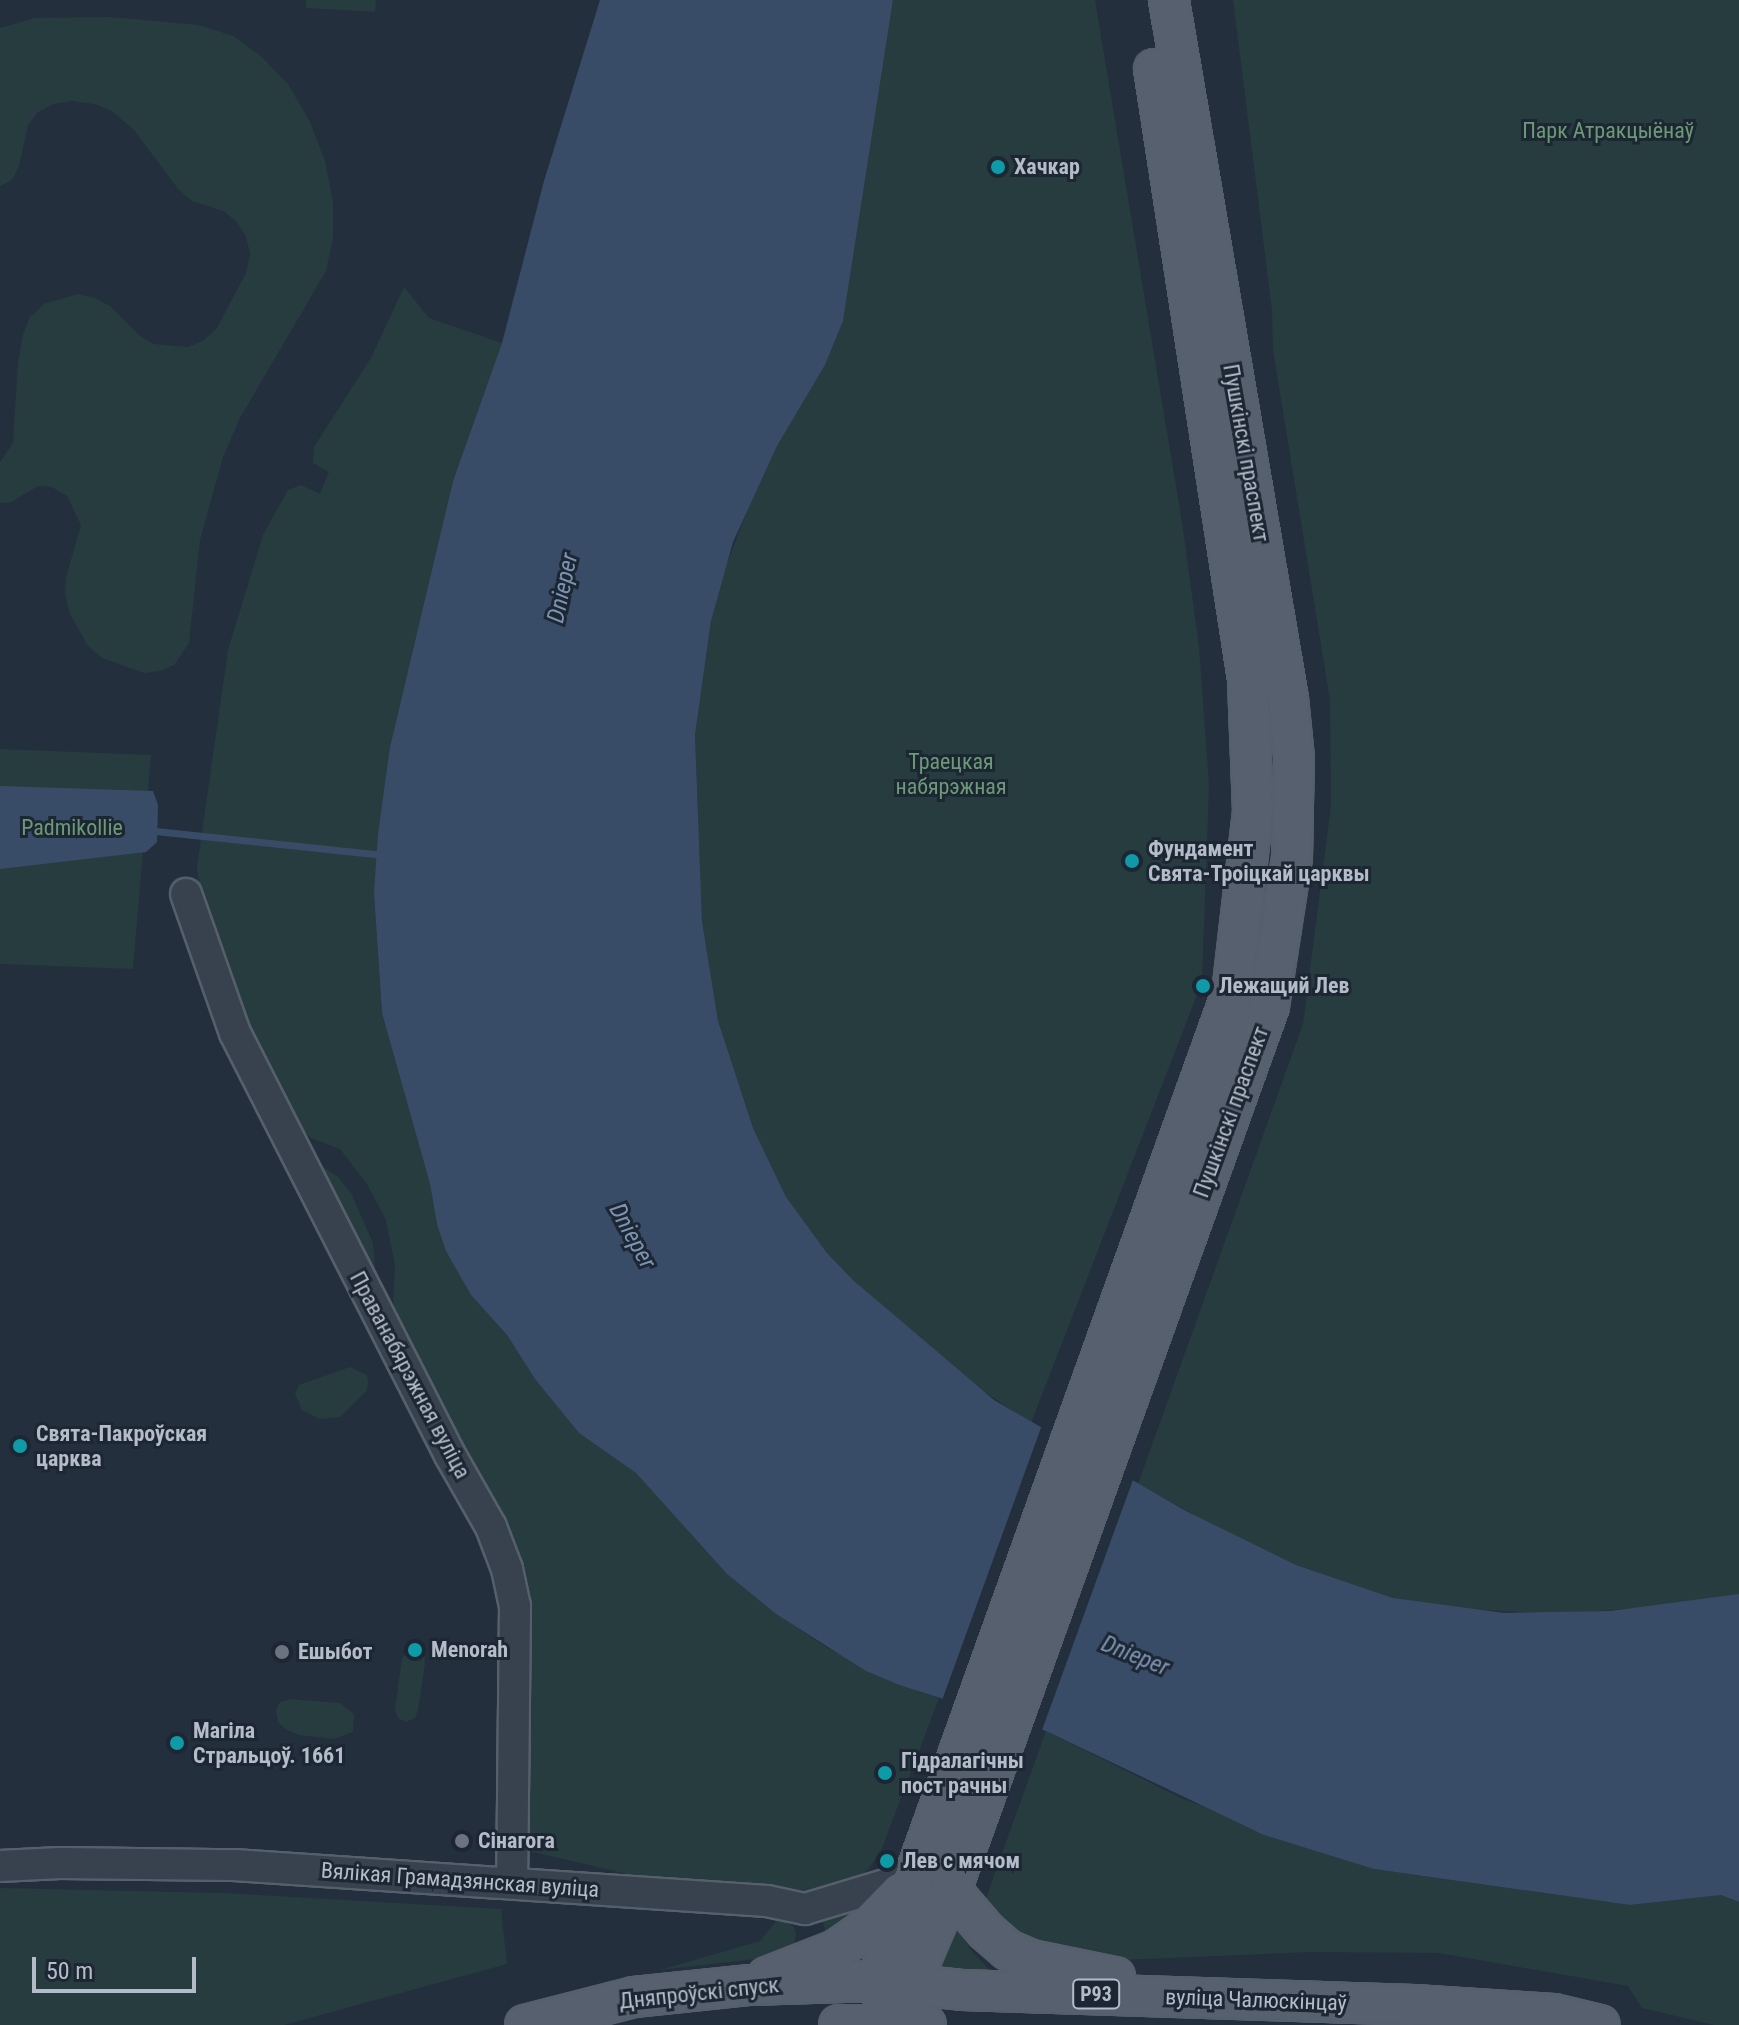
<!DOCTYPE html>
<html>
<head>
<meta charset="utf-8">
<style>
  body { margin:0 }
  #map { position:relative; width:1739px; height:2025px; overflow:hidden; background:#242f3e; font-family:"Roboto Condensed",sans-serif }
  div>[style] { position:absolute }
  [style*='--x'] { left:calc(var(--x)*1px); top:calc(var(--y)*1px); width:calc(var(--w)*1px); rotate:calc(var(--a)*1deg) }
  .green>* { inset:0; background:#263c3f }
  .water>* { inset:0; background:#394c67 }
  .pier>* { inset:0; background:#242f3e }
  .stream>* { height:7px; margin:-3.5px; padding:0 3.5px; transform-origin:3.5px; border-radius:3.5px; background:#394c67 }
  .roads { filter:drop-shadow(2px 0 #565f6c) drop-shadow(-2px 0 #565f6c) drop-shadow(0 2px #565f6c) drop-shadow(0 -2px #565f6c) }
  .minor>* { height:30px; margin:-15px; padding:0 15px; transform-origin:15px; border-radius:15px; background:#38414e }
  .major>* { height:38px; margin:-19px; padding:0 19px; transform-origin:19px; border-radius:19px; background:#56606e }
  .dots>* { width:22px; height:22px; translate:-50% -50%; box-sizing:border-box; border:4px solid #1d2633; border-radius:50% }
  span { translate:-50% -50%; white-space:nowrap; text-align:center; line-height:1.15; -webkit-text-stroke:6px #1d2633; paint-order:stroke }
  .shield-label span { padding:2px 6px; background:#1d2633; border:2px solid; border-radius:6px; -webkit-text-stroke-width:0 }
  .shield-label { font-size:20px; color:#b4bcc9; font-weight:700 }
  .park-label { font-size:22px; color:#6b9a76 }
  .poi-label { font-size:22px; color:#b4bcc9; font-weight:700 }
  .left { translate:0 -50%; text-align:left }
  .street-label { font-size:22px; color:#b4bcc9 }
  .water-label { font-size:24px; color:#7c92b1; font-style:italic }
  .scale { position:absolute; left:32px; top:1957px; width:164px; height:36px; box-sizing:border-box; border:4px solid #b4bcc9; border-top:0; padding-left:10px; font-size:24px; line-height:28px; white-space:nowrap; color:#b4bcc9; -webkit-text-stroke:6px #1d2633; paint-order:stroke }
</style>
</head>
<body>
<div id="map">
  <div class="green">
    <i style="clip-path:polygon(306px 0,376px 0,375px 12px,306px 8px)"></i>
    <i style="clip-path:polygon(893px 0,1095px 0,1182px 522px,1199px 647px,1209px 785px,1202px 982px,1031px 1423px,964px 1378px,853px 1280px,827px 1253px,786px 1197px,753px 1128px,727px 1052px,718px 1021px,702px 921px,695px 735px,711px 621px,720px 582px,749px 506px,777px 446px,825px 365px,843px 321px)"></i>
    <i style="clip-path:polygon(1233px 0,1739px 0,1739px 1594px,1663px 1606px,1559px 1614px,1448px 1608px,1393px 1598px,1296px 1565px,1239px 1539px,1138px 1484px,1303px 1024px,1331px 806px,1330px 700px,1273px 350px,1272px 310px)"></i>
    <i style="clip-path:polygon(110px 17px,198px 25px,233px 36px,261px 56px,288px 84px,310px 122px,325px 161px,333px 202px,333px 237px,326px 271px,240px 418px,223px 457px,200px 540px,189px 643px,174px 665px,160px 671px,144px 673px,102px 658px,88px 646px,70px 614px,65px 595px,66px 577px,81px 525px,67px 496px,52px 487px,38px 486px,11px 502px,0 503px,0 462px,13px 443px,18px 362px,23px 335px,30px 317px,44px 304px,78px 294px,95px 298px,110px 306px,140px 336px,154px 344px,188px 347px,204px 340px,217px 328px,246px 273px,250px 254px,246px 236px,236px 221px,223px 211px,192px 201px,179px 190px,134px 130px,112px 111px,95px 104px,72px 101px,53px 104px,37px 113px,28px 125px,19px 166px,12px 180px,0 186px,0 28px,35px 18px)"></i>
    <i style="clip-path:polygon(404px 287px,429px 318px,502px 343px,453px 481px,390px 747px,374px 893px,382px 1013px,430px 1184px,437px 1223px,471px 1295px,507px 1335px,535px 1379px,579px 1433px,636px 1473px,727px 1574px,776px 1614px,828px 1648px,902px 1686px,939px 1698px,882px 1848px,870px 1867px,856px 1882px,820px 1900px,695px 1890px,525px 1850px,523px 1615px,393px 1311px,395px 1265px,386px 1220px,367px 1184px,340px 1149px,311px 1138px,291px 1120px,247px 1034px,203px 913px,197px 867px,228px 650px,263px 535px,288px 490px,301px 485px,320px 494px,329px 472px,313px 463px,314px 447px,371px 358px)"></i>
    <i style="clip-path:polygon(0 749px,151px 755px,133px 969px,0 964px)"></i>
    <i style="clip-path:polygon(312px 1160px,337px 1176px,351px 1193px,373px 1243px,376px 1282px)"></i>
    <i style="clip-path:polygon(350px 1367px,367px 1375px,368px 1383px,367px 1390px,340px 1417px,320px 1419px,302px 1410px,295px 1394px,299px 1385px)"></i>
    <i style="clip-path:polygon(410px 1649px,424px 1655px,425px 1664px,418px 1710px,415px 1718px,406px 1722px,398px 1718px,395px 1709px,402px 1658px)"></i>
    <i style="clip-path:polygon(290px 1699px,340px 1703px,354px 1714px,353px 1732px,334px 1739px,299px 1735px,287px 1730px,278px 1722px,276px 1710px,280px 1702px)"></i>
    <i style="clip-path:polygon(1046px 1731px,1183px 1799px,1374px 1869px,1630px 1905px,1721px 1895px,1739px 1902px,1739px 2025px,1714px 2025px,1642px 2008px,1628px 1986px,1439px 1953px,1313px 1952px,1069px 1962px,1028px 1955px,985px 1901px)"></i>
    <i style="clip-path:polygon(0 1888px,222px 1893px,501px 1909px,507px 1964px,284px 2025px,0 2025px)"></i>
    <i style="clip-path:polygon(865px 1905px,827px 1936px,820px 1913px)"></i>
    <i style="clip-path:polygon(779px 1918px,794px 1927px,796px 1935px,793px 1949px,781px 1956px,660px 1970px,760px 1941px)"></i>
    <i style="clip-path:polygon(956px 1923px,970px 1949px,992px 1973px,934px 1974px)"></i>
  </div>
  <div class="water">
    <i style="clip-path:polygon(600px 0,893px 0,843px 321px,825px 365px,777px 446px,733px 542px,711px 621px,695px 735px,702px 921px,718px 1021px,753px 1128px,786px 1197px,827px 1253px,853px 1280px,994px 1400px,1186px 1511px,1296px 1565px,1393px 1598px,1504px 1613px,1610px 1611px,1739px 1594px,1739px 1902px,1721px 1895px,1630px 1905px,1374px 1869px,1264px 1835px,1046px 1731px,902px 1686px,866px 1671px,776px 1614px,727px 1574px,636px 1473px,579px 1433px,535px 1379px,507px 1335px,471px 1295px,446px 1251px,437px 1224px,430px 1184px,382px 1013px,374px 893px,378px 834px,390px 747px,453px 481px,502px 343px,544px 181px)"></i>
    <i style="clip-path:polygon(0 786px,153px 791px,158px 805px,157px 842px,146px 852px,0 869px)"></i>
  </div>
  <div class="pier">
    <i style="clip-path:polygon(1042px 1425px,1134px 1477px,1041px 1733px,941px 1703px)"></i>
  </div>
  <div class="stream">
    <i style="--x:155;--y:831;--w:230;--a:6"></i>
  </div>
  <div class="roads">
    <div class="minor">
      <i style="--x:186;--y:894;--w:147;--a:70.6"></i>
      <i style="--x:235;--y:1033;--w:474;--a:63"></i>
      <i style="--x:450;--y:1455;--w:83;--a:60.3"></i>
      <i style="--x:491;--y:1527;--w:45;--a:69.1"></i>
      <i style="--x:507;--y:1569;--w:38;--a:78"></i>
      <i style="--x:515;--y:1606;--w:277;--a:90.6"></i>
      <i style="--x:0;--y:1866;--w:60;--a:-2.9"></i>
      <i style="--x:60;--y:1863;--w:174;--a:0.7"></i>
      <i style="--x:234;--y:1865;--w:534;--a:3.86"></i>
      <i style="--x:767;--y:1901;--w:39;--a:12"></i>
      <i style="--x:805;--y:1909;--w:115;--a:-16.7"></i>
    </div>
    <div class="major">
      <i style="--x:951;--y:1890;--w:54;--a:49.5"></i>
      <i style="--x:986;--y:1931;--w:29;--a:41"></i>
      <i style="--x:1008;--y:1950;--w:26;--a:23"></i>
      <i style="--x:1032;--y:1960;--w:85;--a:11.6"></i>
      <i style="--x:767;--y:1977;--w:74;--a:-21.4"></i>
      <i style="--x:836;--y:1950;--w:33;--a:-35"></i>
      <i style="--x:863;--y:1931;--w:54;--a:-45.7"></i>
      <i style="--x:525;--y:2025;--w:113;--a:-14.4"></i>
      <i style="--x:634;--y:1997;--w:117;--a:-5.9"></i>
      <i style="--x:750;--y:1985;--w:127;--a:-1.8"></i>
      <i style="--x:877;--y:1981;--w:85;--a:6"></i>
      <i style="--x:962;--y:1990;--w:453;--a:1.9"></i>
      <i style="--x:1415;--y:2005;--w:139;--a:3.7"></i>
      <i style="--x:1554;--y:2014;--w:47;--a:13.4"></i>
      <i style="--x:839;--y:2025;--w:87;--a:0"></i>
      <i style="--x:893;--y:2025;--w:147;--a:-66.8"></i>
      <i style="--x:951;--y:1890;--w:939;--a:-70.21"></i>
      <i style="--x:1269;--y:1006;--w:150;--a:-81.2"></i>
      <i style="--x:1292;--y:858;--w:100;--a:-88.9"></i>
      <i style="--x:1294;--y:758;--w:60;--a:-95.7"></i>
      <i style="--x:1288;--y:698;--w:708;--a:-99.68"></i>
      <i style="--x:893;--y:2025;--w:47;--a:-110"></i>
      <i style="--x:877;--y:1981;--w:1050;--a:-70.24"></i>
      <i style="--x:1232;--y:993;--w:182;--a:-83.4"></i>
      <i style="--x:1253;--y:812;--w:132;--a:-92.2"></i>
      <i style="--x:1248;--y:680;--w:618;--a:-98.75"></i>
    </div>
  </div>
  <div class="dots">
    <i style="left:998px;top:167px;background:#0f9aa8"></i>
    <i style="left:1132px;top:861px;background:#0f9aa8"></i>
    <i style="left:1203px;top:986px;background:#0f9aa8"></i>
    <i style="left:20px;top:1446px;background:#0f9aa8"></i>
    <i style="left:415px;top:1650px;background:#0f9aa8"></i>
    <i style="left:282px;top:1652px;background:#6b7280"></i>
    <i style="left:177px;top:1743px;background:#0f9aa8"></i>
    <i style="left:885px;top:1773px;background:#0f9aa8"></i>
    <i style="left:462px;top:1841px;background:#6b7280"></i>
    <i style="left:887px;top:1861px;background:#0f9aa8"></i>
  </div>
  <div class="shield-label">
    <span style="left:1096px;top:1994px">Р93</span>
  </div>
  <div class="park-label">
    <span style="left:1608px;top:131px">Парк Атракцыёнаў</span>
    <span style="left:951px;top:774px">Траецкая<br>набярэжная</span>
    <span style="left:72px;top:828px">Padmikollie</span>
  </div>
  <div class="poi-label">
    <span class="left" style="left:1014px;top:167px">Хачкар</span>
    <span class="left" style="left:1148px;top:861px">Фундамент<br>Свята-Троіцкай царквы</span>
    <span class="left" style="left:1219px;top:986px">Лежащий Лев</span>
    <span class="left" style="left:36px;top:1446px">Свята-Пакроўская<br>царква</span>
    <span class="left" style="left:431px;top:1650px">Menorah</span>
    <span class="left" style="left:298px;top:1652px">Ешыбот</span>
    <span class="left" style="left:193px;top:1743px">Магіла<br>Стральцоў. 1661</span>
    <span class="left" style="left:901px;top:1773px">Гідралагічны<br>пост рачны</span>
    <span class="left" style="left:478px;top:1841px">Сінагога</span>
    <span class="left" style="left:903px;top:1861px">Лев с мячом</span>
  </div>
  <div class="street-label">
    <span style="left:1246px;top:453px;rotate:80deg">Пушкінскі праспект</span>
    <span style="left:1231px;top:1112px;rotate:-70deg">Пушкінскі праспект</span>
    <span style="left:410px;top:1375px;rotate:62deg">Праванабярэжная вуліца</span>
    <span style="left:460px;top:1880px;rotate:4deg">Вялікая Грамадзянская вуліца</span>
    <span style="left:699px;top:1993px;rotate:-6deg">Дняпроўскі спуск</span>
    <span style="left:1256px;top:2000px;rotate:2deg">вуліца Чалюскінцаў</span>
  </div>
  <div class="water-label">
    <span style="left:563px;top:588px;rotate:-78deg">Dnieper</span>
    <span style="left:632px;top:1236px;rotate:61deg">Dnieper</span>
    <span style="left:1135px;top:1656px;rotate:22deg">Dnieper</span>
  </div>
  <div class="scale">50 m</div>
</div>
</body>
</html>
